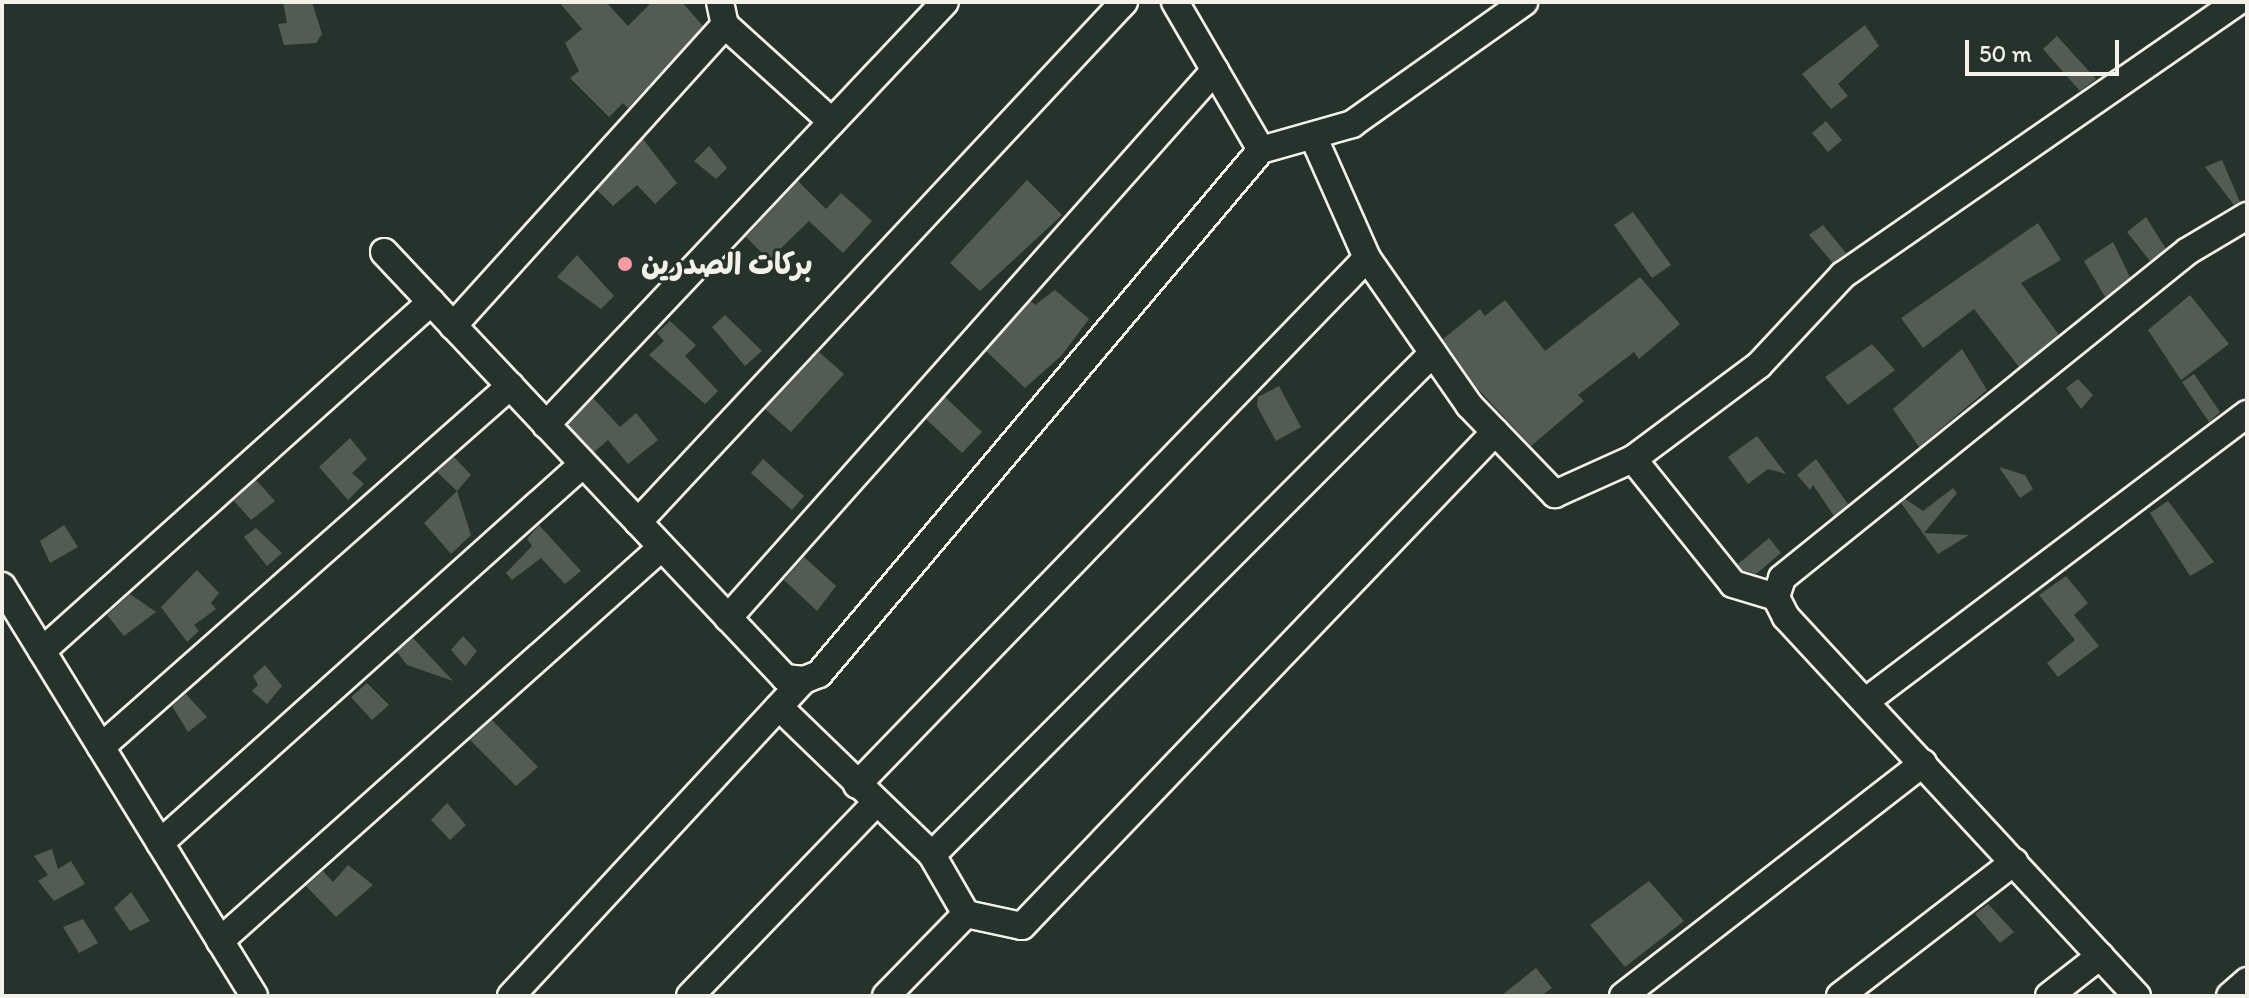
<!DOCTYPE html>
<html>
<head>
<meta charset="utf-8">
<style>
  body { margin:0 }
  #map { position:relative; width:2249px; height:998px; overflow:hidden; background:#26332d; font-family:Itim,"Playpen Sans Arabic",sans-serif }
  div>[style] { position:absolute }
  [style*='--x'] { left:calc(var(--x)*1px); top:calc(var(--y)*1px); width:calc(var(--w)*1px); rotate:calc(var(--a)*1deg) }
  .building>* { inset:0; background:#525c55 }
  .roads { filter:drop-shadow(2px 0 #f4f1e8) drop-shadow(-2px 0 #f4f1e8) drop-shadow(0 2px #f4f1e8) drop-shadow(0 -2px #f4f1e8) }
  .minor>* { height:26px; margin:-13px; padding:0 13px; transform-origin:13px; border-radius:13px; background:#26332d }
  .dots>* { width:22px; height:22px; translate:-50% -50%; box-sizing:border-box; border:4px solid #26332d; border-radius:50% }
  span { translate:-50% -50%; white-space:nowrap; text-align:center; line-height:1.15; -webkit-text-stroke:6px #26332d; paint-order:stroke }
  .poi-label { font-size:30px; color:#f4f1e8; font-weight:700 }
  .left { translate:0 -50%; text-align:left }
  .frame { position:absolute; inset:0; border:4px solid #f4f1e8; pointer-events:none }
  .scale { position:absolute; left:1965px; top:40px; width:154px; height:36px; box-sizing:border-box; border:4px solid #f4f1e8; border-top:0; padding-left:10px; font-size:24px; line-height:28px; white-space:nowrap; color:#f4f1e8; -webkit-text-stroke:6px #26332d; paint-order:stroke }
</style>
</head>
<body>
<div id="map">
  <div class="building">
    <i style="clip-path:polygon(283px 2px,312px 2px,322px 34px,316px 43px,284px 45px,278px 24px,287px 23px)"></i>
    <i style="clip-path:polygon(559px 2px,606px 2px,628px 26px,652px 2px,682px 2px,703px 26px,628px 108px,623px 103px,609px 117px,570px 78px,579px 71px,565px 43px,582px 29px)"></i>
    <i style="clip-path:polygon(1865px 25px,1879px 46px,1838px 84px,1848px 96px,1831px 109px,1802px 74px)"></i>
    <i style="clip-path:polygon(2057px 36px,2096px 79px,2080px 91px,2043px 49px)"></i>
    <i style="clip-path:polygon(1826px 121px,1842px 140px,1828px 152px,1812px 133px)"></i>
    <i style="clip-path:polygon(643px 139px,677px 183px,655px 204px,637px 185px,613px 206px,597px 190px)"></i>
    <i style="clip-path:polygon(709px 146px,727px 168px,716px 179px,694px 161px)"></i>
    <i style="clip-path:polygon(2222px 160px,2240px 202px,2234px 205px,2205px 167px)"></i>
    <i style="clip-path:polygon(1027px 180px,1062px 215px,980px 291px,950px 263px)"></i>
    <i style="clip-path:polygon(798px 181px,826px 209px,841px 193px,872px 221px,843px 253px,809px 221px,769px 260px,746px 237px)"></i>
    <i style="clip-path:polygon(1633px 212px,1671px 265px,1652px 278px,1614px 225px)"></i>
    <i style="clip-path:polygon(2146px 217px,2166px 249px,2150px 261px,2127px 232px)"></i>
    <i style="clip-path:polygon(2038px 223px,2061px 260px,2021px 283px,2059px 335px,2019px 367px,1974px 309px,1923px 348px,1901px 318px)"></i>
    <i style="clip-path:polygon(1823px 225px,1846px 253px,1833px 263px,1809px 235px)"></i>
    <i style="clip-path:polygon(2113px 242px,2130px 277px,2105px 297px,2084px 261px)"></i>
    <i style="clip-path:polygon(577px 255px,614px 296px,601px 309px,557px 277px)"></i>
    <i style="clip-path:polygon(1640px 277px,1680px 324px,1639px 359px,1634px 352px,1578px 395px,1584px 401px,1531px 446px,1477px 388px,1443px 339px,1480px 309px,1485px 316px,1505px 300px,1545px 351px)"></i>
    <i style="clip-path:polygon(1055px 290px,1089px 319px,1062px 355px,1025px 388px,986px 351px,1031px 301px,1035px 305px)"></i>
    <i style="clip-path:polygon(2190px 295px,2229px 344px,2181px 380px,2148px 330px)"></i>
    <i style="clip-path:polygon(725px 315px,762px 351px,745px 366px,712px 327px)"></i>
    <i style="clip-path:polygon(670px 321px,696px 345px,685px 356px,718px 391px,705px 404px,649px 355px,664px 341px,657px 333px)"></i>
    <i style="clip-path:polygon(1872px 344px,1895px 370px,1848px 405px,1825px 377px)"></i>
    <i style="clip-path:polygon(1962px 349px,1987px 390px,1919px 447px,1893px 409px)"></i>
    <i style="clip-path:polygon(819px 352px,844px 374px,791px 432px,765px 409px)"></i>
    <i style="clip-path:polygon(2194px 374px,2220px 412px,2209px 422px,2182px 382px)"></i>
    <i style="clip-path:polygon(2078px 379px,2093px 395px,2081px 409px,2066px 388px)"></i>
    <i style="clip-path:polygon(1279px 386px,1301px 427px,1276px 441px,1257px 406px,1258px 397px)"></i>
    <i style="clip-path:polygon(945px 397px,982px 432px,962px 453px,926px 419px)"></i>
    <i style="clip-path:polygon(593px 398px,620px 427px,636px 413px,658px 440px,628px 464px,608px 440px,594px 452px,568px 425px)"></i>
    <i style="clip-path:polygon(1757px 436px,1786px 474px,1768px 469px,1748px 484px,1728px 457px)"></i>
    <i style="clip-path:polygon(350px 438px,367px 459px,352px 473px,364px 484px,348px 500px,319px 467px)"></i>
    <i style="clip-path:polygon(454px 457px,471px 475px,457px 491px,471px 535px,451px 554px,424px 523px,457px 491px,437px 472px)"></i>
    <i style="clip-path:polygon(763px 459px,804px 496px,792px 510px,751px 473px)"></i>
    <i style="clip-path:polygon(1816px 459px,1848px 504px,1834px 516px,1813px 485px,1810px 490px,1797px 475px)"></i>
    <i style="clip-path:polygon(1999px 467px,2025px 475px,2033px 489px,2020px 498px)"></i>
    <i style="clip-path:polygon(256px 480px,275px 501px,251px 520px,234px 501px)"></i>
    <i style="clip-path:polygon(1953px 488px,1957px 493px,1924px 533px,1969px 535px,1938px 554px,1901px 503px,1905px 499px,1923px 511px)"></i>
    <i style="clip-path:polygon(2168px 501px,2214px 562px,2190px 576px,2150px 513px)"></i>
    <i style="clip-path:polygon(64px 525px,78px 547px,50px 563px,40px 541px)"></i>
    <i style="clip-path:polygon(539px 525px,581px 571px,565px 584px,541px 558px,512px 580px,506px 573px,532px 546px,527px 539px)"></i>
    <i style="clip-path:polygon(256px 528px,282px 553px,267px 566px,244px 537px)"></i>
    <i style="clip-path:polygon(1769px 538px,1781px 553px,1756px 574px,1742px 570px,1738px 564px)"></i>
    <i style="clip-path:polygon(804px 557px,836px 586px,817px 611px,784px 580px)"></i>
    <i style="clip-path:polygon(197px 570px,219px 593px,211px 603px,216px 609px,194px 625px,199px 631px,187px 642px,161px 607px)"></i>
    <i style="clip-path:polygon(2066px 576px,2088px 603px,2074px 615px,2099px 646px,2058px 677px,2047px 663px,2075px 640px,2039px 595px)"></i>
    <i style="clip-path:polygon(130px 594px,156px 612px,124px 636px,107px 615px)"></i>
    <i style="clip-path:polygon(463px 636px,477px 651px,465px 666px,451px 650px)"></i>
    <i style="clip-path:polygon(413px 638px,453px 681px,407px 665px,397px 652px)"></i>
    <i style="clip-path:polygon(265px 665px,282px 686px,267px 704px,252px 691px,258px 685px,253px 676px)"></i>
    <i style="clip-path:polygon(367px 683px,389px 705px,372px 720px,351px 697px)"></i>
    <i style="clip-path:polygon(186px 694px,207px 717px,188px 732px,172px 706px)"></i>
    <i style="clip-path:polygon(492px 720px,538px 767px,516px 786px,470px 740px)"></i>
    <i style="clip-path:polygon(447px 803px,466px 825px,450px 840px,431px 820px)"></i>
    <i style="clip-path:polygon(52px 849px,58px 869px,71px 861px,85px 884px,54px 901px,38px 881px,48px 875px,34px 856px)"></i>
    <i style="clip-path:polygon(348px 865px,373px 885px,336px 917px,306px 886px,323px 871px,333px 882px)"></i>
    <i style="clip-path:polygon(1649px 881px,1684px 921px,1625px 967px,1590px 925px)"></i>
    <i style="clip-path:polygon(131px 892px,150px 921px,130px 931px,114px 908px)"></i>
    <i style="clip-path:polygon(1988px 904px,2014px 932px,2000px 943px,1975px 914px)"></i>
    <i style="clip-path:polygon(83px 919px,98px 943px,79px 953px,63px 927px)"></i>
    <i style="clip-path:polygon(1536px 968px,1552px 988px,1541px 996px,1501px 996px)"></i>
  </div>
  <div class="roads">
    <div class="minor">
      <i style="--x:720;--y:2;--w:24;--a:78"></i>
      <i style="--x:725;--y:25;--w:144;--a:42.2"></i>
      <i style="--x:1175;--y:2;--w:171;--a:59.8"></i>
      <i style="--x:1313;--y:136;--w:133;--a:66.1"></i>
      <i style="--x:1367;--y:258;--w:179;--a:55.2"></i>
      <i style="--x:1469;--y:405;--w:124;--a:46"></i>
      <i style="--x:1555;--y:494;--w:85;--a:-24.2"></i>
      <i style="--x:1633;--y:459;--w:157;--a:-36.7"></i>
      <i style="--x:1759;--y:365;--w:123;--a:-47"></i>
      <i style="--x:1843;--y:275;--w:479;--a:-34.7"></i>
      <i style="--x:384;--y:252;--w:585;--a:46.73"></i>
      <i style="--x:785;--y:678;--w:19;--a:6"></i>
      <i style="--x:453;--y:326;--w:406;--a:-47.9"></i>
      <i style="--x:546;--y:425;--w:581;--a:-46.67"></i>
      <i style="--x:1633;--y:459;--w:160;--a:51.3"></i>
      <i style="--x:1733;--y:584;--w:45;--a:16.8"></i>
      <i style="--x:638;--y:522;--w:712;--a:-46.94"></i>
      <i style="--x:2;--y:586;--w:481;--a:58.4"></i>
      <i style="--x:728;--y:618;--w:733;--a:-48.37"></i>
      <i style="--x:42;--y:651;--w:523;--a:-41.9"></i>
      <i style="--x:1866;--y:701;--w:477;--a:-37"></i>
      <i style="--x:779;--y:707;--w:213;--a:44"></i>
      <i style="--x:932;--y:855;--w:68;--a:60"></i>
      <i style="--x:966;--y:914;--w:57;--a:12.1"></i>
      <i style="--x:1022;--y:926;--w:684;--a:-46.24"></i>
      <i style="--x:101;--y:747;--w:546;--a:-41.43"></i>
      <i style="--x:857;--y:785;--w:733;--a:-45.94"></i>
      <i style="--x:160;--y:843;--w:568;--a:-41.86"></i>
      <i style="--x:932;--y:855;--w:709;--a:-45.06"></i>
      <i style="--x:220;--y:941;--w:591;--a:-41.71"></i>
      <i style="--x:511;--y:996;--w:431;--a:-47.2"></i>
      <i style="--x:804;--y:680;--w:16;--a:-22"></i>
      <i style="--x:819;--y:674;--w:686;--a:-49.85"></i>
      <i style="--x:1261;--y:150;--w:95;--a:-15.9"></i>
      <i style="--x:1352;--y:124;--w:211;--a:-35.3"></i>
      <i style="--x:690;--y:996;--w:268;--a:-46.1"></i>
      <i style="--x:886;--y:996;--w:115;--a:-45.7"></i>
      <i style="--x:1623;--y:996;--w:380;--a:-37.8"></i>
      <i style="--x:1840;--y:996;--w:220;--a:-37.6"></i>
      <i style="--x:2049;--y:996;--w:65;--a:-38.1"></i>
      <i style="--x:2137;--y:996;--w:517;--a:-132.8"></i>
      <i style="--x:1786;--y:617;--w:22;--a:-117"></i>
      <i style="--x:1776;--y:597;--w:20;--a:-72"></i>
      <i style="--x:1782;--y:578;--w:521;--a:-38.85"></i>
      <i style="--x:2188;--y:251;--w:69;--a:-30.7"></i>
      <i style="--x:2230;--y:996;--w:23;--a:-41"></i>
    </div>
  </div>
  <div class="dots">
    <i style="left:625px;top:264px;background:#ff9aa2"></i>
  </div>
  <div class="poi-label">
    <span class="left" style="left:641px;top:264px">بركات الصدرين</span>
  </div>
  <div class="frame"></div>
  <div class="scale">50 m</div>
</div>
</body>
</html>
